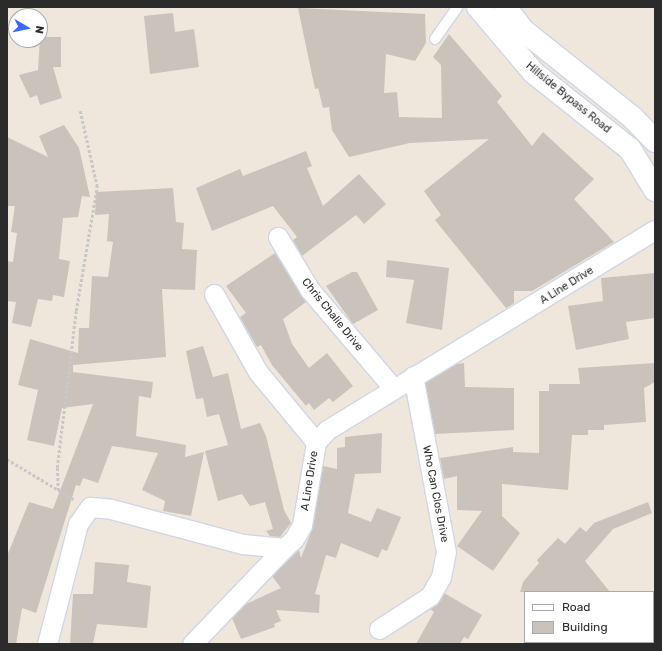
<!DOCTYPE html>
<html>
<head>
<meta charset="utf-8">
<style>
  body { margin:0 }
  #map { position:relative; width:662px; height:651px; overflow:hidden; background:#efe6dc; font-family:Rubik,sans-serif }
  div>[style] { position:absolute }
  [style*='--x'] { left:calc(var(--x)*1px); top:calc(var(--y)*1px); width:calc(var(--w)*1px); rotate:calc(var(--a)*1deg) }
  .building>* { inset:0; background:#cac3bc }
  .path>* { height:2.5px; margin-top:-1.25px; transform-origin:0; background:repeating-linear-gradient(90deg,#c8c8c8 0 3px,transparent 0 5px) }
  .roads { filter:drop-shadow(1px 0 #d1d6e6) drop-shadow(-1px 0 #d1d6e6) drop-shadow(0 1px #d1d6e6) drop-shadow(0 -1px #d1d6e6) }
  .lane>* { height:10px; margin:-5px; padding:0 5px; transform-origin:5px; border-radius:5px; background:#fff }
  .street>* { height:19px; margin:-9.5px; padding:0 9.5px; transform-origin:9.5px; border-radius:9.5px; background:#fff }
  .secondary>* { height:22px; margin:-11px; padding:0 11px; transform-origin:11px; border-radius:11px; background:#fff }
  span { translate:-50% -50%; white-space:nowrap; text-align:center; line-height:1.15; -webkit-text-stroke:3px #fff; paint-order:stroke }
  .street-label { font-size:11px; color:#2b2b2b }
  .frame { position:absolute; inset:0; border:8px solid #2b2b2b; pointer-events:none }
  .legend { position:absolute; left:524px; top:591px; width:130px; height:52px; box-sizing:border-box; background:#fff; border:1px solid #aaa; margin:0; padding:5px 7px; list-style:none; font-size:12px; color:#2b2b2b }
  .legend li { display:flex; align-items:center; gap:8px; height:20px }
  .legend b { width:20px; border:1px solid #aaa }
  .north { position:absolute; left:8px; top:8px; width:40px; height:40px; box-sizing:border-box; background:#fff; border:1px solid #aaa; border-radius:50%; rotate:99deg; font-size:11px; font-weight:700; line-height:16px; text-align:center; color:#2b2b2b }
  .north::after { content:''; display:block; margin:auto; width:14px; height:18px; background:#3968ff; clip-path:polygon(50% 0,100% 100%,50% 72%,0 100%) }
</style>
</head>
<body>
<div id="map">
  <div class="building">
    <i style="clip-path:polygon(298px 8px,425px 14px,426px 43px,415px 61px,386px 54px,384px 93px,397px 92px,399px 117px,442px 118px,441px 65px,433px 57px,449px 34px,502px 96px,497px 102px,532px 146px,543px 132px,594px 179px,574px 199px,614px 242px,532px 291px,514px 291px,514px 303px,506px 308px,435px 220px,441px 215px,424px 191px,489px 139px,410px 143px,349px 157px,332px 130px,329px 107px,323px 108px,318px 88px,315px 89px)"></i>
    <i style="clip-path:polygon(173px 13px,175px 32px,194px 29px,199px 67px,150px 74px,144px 16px)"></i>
    <i style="clip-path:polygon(40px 37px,61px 37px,61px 67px,53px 67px,62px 98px,40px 105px,37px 95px,30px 98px,19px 75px,38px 70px)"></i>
    <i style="clip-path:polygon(64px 125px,79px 148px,90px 197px,82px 196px,78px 217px,63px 218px,59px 259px,70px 261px,64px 297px,53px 295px,52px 301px,38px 299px,31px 327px,12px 323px,16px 302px,7px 301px,7px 261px,13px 262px,17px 233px,11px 232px,15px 206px,7px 206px,7px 137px,48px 157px,39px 136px)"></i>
    <i style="clip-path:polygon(306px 151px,312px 166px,307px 168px,323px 206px,359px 174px,386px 204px,364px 224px,356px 215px,302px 256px,293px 240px,297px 237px,273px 206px,212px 231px,196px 188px,240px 169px,243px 176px)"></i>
    <i style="clip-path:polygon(173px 188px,176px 222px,184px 223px,182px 249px,197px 250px,195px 290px,162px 289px,166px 357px,73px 365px,73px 372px,153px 382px,151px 398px,139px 396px,136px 436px,186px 445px,185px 457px,204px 452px,191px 516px,163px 511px,165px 501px,142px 490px,158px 453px,112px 446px,98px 483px,83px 478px,80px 486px,76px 485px,36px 613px,22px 608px,16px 644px,7px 644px,7px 556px,29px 502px,53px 509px,93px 404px,62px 408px,54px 446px,27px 440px,38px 390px,18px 385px,30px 339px,78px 353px,79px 328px,89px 328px,92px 276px,108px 277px,113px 242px,107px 241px,109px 214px,95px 215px,96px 192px)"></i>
    <i style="clip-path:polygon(275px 253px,306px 302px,283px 319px,292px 344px,309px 368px,327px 353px,353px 386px,333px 402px,329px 398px,314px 410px,309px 403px,306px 406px,272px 365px,261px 345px,257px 347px,240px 317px,246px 313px,226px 286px)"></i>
    <i style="clip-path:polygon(387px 260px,449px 268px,442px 330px,406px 323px,414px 280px,386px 277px)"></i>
    <i style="clip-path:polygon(352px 272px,357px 272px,378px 310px,353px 324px,326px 286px)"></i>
    <i style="clip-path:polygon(655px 273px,655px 318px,626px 322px,629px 339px,576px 350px,568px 306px,603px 301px,601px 278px)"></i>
    <i style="clip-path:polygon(203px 346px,213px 377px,228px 373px,241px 429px,260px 423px,266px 436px,284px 510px,291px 523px,280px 537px,270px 536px,266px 531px,273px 529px,265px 502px,250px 506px,242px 494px,218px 501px,205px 451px,228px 445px,219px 414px,207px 417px,203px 398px,196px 399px,186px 351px)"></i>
    <i style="clip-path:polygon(464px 363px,465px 387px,514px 388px,514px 430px,435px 434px,425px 383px,457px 364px)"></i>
    <i style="clip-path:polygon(655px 363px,655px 382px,644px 388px,646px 422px,604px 425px,604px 430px,588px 430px,588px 435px,572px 435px,568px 490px,502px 484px,502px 516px,520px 533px,493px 571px,457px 546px,482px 511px,457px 510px,457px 476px,444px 479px,440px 458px,513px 447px,513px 452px,539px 453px,539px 391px,549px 391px,549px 384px,580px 384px,578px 368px)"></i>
    <i style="clip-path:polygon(382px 433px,381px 473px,355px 474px,348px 513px,371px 522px,377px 508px,401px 517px,387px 551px,382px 549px,378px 558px,341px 543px,336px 558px,326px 555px,315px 594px,320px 595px,319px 613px,276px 610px,281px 621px,274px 624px,275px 627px,241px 639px,232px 618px,246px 604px,281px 588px,272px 576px,299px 550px,301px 558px,313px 527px,323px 466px,337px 469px,337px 448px,345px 447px,345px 437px)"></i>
    <i style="clip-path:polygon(648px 502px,652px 513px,613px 529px,585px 561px,610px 592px,520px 592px,523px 582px,539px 563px,537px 560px,558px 538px,565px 544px,580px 527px,586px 532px,594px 523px)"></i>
    <i style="clip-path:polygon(95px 562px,129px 565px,127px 582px,151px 586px,147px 628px,97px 624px,93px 644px,70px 644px,73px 594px,93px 594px)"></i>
    <i style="clip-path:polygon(444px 593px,482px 615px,468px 639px,464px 637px,460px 644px,416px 644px,434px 612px,430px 609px)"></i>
  </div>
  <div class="path">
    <i style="--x:7;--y:459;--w:79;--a:31.1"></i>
    <i style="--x:58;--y:491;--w:23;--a:-92"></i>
    <i style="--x:57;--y:468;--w:158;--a:-83.1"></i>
    <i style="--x:76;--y:311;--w:126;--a:-80.4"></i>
    <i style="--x:97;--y:187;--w:78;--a:-102.6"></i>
  </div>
  <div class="roads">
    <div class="lane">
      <i style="--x:435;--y:39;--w:39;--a:-55"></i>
    </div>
    <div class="street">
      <i style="--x:278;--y:237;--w:62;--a:58.9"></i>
      <i style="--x:310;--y:290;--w:128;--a:49.7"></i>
      <i style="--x:214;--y:294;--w:90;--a:60.6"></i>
      <i style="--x:258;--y:372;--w:91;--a:50.4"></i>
      <i style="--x:379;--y:629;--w:61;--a:-32.9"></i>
      <i style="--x:430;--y:596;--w:22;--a:-60"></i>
      <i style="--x:441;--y:577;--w:25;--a:-79"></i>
      <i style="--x:446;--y:552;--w:179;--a:-100.6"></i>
      <i style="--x:47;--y:644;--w:124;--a:-75.5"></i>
      <i style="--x:78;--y:524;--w:21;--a:-55"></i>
      <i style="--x:90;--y:507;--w:21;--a:5"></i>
      <i style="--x:111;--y:509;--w:137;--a:14.9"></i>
      <i style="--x:243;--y:544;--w:41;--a:5.6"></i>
      <i style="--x:284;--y:548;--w:13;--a:-42"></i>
      <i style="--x:294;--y:539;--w:16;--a:-60"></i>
      <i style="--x:302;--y:525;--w:84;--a:-80.4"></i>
      <i style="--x:316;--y:442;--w:16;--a:-47"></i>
      <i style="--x:327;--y:430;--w:384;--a:-31.4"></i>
      <i style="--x:192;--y:644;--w:133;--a:-46.2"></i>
    </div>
    <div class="secondary">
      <i style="--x:478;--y:7;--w:87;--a:49.7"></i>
      <i style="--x:534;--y:73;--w:122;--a:38.4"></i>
      <i style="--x:630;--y:149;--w:48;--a:58.6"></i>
      <i style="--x:505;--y:7;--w:31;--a:52"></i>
      <i style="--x:524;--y:31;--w:139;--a:38.6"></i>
      <i style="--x:633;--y:118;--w:32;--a:46"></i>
    </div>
  </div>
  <div class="street-label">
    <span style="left:568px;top:98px;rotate:39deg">Hillside Bypass Road</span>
    <span style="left:567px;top:286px;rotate:-32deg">A Line Drive</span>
    <span style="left:332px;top:315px;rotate:51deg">Chris Chalie Drive</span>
    <span style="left:310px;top:481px;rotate:-81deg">A Line Drive</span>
    <span style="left:435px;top:494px;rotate:79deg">Who Can Clos Drive</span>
  </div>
  <div class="frame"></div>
  <ul class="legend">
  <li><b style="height:5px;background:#fff"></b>Road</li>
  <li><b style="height:11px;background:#cac3bc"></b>Building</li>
  </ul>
  <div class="north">N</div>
</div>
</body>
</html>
